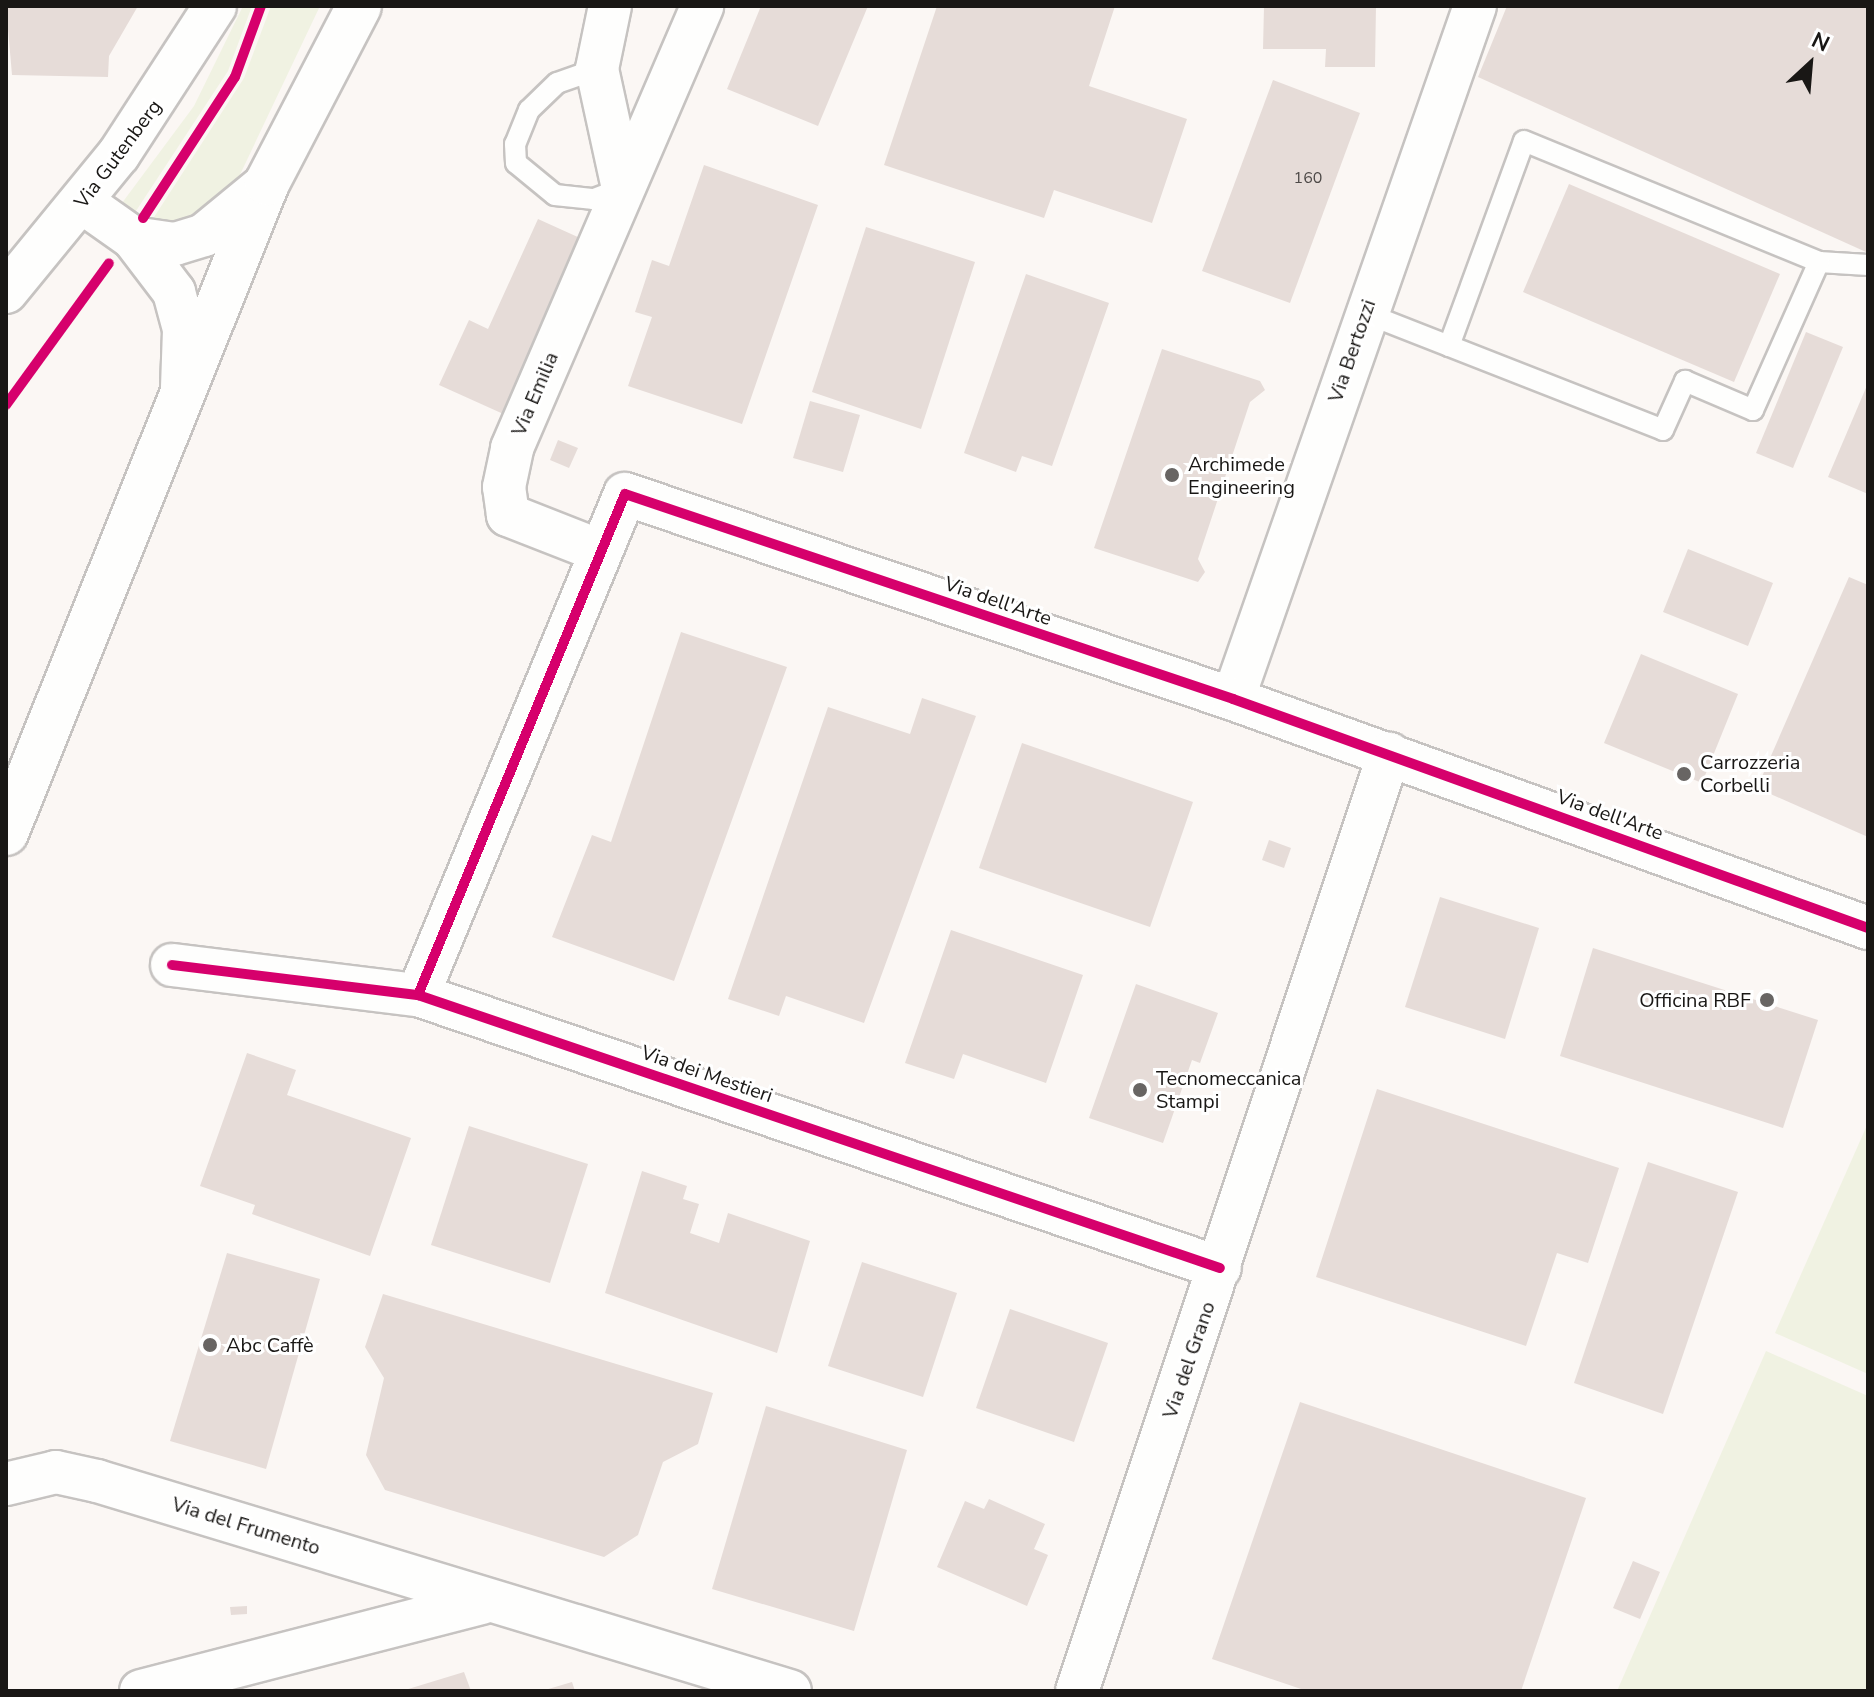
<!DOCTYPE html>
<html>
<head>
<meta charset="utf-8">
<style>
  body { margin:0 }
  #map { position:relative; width:1874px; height:1697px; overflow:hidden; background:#fbf7f4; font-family:"Nunito Sans",sans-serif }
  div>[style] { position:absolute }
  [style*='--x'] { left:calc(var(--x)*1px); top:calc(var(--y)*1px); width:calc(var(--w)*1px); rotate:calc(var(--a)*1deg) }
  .green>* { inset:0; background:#f0f2e2 }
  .building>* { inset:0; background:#e6dcd8 }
  .roads { filter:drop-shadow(2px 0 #c6c3c1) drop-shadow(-2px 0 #c6c3c1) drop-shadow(0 2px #c6c3c1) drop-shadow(0 -2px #c6c3c1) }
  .lane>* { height:20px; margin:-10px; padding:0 10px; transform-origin:10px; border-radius:10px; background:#fefefd }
  .street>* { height:42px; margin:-21px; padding:0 21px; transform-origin:21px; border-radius:21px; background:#fefefd }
  .secondary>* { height:44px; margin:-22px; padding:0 22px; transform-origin:22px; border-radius:22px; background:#fefefd }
  .cycleway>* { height:10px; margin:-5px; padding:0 5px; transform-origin:5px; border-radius:5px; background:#d6006c }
  .dots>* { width:22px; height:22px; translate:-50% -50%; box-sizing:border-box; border:4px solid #fff; border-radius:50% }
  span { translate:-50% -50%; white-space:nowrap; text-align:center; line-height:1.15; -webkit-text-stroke:6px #fff; paint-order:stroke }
  .number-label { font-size:16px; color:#4d4947 }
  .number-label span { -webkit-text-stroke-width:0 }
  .street-label { font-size:20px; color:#191715 }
  .poi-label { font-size:20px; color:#191715 }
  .left { translate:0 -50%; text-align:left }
  .right { translate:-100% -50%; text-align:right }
  .frame { position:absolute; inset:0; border:8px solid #191715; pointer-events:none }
  .north { position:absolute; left:1770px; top:24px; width:80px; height:80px; -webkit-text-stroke:6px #fff; paint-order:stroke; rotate:26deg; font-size:22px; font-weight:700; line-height:32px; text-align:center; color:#191715 }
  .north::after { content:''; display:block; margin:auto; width:28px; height:36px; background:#191715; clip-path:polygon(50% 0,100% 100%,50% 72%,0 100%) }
</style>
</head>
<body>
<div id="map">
  <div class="green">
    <i style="clip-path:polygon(243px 6px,252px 6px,228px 71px,132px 217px,119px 207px,194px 106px)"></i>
    <i style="clip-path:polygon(271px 6px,320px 6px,218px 221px,147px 228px,244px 78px)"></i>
    <i style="clip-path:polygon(1868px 1123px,1868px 1374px,1775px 1333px)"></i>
    <i style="clip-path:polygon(1766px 1351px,1868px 1396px,1868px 1691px,1617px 1691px)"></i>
  </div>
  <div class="building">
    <i style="clip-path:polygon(6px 6px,138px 6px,109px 56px,108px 77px,12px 75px)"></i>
    <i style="clip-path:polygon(761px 6px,868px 6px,818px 126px,727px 89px)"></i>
    <i style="clip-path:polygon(937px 6px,1115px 6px,1089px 86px,1187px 119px,1152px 223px,1054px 190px,1044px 218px,884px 165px)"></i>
    <i style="clip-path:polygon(1264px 6px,1376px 6px,1375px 67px,1325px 67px,1326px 49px,1263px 49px)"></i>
    <i style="clip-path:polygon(1507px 6px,1868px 6px,1866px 252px,1478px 77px)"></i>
    <i style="clip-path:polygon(1273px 80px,1360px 113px,1290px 303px,1202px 271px)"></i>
    <i style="clip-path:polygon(704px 165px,818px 205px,742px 424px,628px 386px,652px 317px,635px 312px,652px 260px,669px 266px)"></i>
    <i style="clip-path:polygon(1569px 184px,1780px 274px,1734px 382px,1523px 292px)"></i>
    <i style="clip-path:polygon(538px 219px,591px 243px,512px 418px,439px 385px,469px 320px,488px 329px)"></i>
    <i style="clip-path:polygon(866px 227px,975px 262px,921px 429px,812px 392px)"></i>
    <i style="clip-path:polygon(1026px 274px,1109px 303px,1052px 466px,1022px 456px,1016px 472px,964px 453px)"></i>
    <i style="clip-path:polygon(1806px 332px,1843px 347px,1793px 468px,1756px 453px)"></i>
    <i style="clip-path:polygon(1162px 349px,1260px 381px,1265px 390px,1250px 402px,1198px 559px,1205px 572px,1198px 582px,1094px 548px)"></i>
    <i style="clip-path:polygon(1868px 383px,1868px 494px,1828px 477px)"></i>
    <i style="clip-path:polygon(810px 401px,860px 415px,843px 472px,793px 458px)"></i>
    <i style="clip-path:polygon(558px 440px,578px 448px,569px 468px,550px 460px)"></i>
    <i style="clip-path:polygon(1688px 549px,1773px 583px,1748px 646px,1663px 612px)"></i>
    <i style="clip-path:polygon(1849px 577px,1868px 585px,1868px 837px,1757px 788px)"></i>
    <i style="clip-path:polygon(681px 632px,787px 667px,674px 981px,552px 937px,592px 835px,611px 842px)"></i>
    <i style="clip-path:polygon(1641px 654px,1738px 694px,1702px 783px,1604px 743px)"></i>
    <i style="clip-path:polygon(922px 698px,976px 716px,864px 1023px,786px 996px,779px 1016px,728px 999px,828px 707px,910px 734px)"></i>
    <i style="clip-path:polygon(1022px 743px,1193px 802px,1150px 927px,979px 868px)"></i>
    <i style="clip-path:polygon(1269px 840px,1291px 848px,1284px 868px,1262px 860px)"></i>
    <i style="clip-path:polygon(1440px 897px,1539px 928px,1505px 1039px,1405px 1007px)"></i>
    <i style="clip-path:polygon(951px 930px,1083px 975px,1046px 1083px,963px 1054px,954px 1079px,905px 1063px)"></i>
    <i style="clip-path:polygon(1593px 948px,1818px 1020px,1783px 1128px,1560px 1056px)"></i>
    <i style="clip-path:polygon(1136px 984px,1218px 1013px,1200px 1063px,1192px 1060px,1163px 1143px,1089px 1118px)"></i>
    <i style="clip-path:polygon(247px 1053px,296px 1070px,287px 1095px,411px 1138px,370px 1256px,252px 1214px,255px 1205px,200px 1186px)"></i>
    <i style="clip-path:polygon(1377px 1089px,1619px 1168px,1588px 1263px,1557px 1253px,1526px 1346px,1316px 1277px)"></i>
    <i style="clip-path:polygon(469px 1126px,588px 1164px,550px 1283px,431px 1245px)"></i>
    <i style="clip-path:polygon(1648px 1162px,1738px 1192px,1663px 1414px,1574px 1383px)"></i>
    <i style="clip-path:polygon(642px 1171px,687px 1186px,683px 1199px,699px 1204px,690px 1233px,719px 1243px,728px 1213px,810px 1241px,777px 1353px,605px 1293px)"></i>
    <i style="clip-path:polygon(227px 1253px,320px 1279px,266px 1469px,170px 1441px)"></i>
    <i style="clip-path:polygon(862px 1262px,957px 1293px,923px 1397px,828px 1366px)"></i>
    <i style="clip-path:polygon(383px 1294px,713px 1393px,698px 1444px,663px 1462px,638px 1535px,604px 1557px,385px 1490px,366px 1455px,384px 1378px,365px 1347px)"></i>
    <i style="clip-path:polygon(1010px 1309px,1108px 1343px,1074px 1442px,976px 1408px)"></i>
    <i style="clip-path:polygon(1300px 1402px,1586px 1498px,1521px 1691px,1307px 1691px,1212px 1659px)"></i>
    <i style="clip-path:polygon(766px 1406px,907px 1450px,854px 1631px,712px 1589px)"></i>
    <i style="clip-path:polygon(989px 1499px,1045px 1524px,1034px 1549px,1048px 1555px,1027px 1606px,937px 1567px,965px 1501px,984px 1509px)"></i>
    <i style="clip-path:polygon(1633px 1561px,1660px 1572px,1640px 1619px,1613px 1608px)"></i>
    <i style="clip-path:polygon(247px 1606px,247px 1614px,231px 1615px,230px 1607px)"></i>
    <i style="clip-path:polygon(464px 1672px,471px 1691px,405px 1691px,405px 1690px)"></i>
    <i style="clip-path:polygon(572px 1682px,575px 1691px,546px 1691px,545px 1690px)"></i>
  </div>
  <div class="roads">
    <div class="lane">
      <i style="--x:597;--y:69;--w:42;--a:160.7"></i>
      <i style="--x:557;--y:83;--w:39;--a:136"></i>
      <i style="--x:529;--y:110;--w:37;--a:112"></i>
      <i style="--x:515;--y:144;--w:19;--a:87"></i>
      <i style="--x:516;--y:163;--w:50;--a:39.4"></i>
      <i style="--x:555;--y:195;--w:39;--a:6"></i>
      <i style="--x:594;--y:199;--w:28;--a:-21"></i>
      <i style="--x:1365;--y:313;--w:320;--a:21.4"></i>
      <i style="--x:1663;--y:430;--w:54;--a:-65.8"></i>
      <i style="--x:1685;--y:381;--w:74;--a:23.1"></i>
      <i style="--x:1753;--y:410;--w:162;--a:-66"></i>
      <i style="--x:1819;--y:262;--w:49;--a:3.5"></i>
      <i style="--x:1449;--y:346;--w:218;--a:-69.9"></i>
      <i style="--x:1524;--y:141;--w:319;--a:22.3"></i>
    </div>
    <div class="street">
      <i style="--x:610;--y:6;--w:64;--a:101.7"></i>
      <i style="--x:597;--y:69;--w:122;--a:77.7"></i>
      <i style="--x:82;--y:202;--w:62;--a:35.2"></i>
      <i style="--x:133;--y:238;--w:68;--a:52.8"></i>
      <i style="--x:174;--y:292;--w:39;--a:75"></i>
      <i style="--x:184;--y:330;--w:58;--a:92"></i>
      <i style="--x:133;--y:238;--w:42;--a:8.1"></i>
      <i style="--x:175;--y:244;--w:30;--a:-17"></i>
      <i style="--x:204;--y:235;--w:82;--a:-39.5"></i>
      <i style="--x:6;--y:292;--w:178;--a:-50.7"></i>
      <i style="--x:119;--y:154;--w:176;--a:-57"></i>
      <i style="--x:600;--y:551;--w:99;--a:-158.6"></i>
      <i style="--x:508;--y:515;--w:28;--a:-98"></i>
      <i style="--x:504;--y:487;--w:40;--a:-78"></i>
      <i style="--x:512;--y:448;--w:481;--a:-66.7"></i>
      <i style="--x:1233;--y:699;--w:734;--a:-70.75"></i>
      <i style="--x:172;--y:965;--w:248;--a:7"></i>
      <i style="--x:418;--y:995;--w:847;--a:18.8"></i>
      <i style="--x:418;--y:995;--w:542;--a:-67.55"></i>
      <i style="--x:625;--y:494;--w:642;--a:18.63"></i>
      <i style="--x:1233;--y:699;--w:675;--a:19.83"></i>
      <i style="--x:6;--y:1484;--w:51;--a:-13.5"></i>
      <i style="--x:56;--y:1472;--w:42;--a:12.4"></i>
      <i style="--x:97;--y:1481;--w:724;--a:16.86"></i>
      <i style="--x:141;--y:1691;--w:352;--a:-14.5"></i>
      <i style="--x:1077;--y:1691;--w:988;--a:-71.58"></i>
    </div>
    <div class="secondary">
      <i style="--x:6;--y:833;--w:700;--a:-68.12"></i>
      <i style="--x:267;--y:183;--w:199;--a:-62.5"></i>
    </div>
  </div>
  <div class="cycleway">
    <i style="--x:143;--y:218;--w:168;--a:-56.9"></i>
    <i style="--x:235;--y:77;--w:76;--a:-69.9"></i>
    <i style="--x:6;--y:405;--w:175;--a:-54"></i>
    <i style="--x:172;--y:965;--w:248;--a:7"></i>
    <i style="--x:418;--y:995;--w:847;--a:18.8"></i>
    <i style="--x:418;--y:995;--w:542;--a:-67.55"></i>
    <i style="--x:625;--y:494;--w:642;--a:18.63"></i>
    <i style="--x:1233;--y:699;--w:675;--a:19.83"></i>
  </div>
  <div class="dots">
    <i style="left:1172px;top:475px;background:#686563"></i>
    <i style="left:1684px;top:774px;background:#686563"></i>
    <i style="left:1767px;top:1000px;background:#686563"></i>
    <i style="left:1140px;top:1090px;background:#686563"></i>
    <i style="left:210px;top:1345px;background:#686563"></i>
  </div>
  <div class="number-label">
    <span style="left:1308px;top:178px">160</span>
  </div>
  <div class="street-label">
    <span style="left:118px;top:154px;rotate:-53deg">Via Gutenberg</span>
    <span style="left:1352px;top:351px;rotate:-71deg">Via Bertozzi</span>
    <span style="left:535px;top:394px;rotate:-67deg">Via Emilia</span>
    <span style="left:998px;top:601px;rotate:19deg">Via dell'Arte</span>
    <span style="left:1610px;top:815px;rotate:20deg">Via dell'Arte</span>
    <span style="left:707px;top:1074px;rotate:19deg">Via dei Mestieri</span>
    <span style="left:1189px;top:1360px;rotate:-71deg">Via del Grano</span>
    <span style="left:246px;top:1526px;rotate:17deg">Via del Frumento</span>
  </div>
  <div class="poi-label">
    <span class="left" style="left:1188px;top:476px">Archimede<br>Engineering</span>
    <span class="left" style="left:1700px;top:774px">Carrozzeria<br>Corbelli</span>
    <span class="right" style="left:1751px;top:1000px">Officina RBF</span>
    <span class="left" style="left:1156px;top:1090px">Tecnomeccanica<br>Stampi</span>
    <span class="left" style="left:226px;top:1345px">Abc Caffè</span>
  </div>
  <div class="frame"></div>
  <div class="north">N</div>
</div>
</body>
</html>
